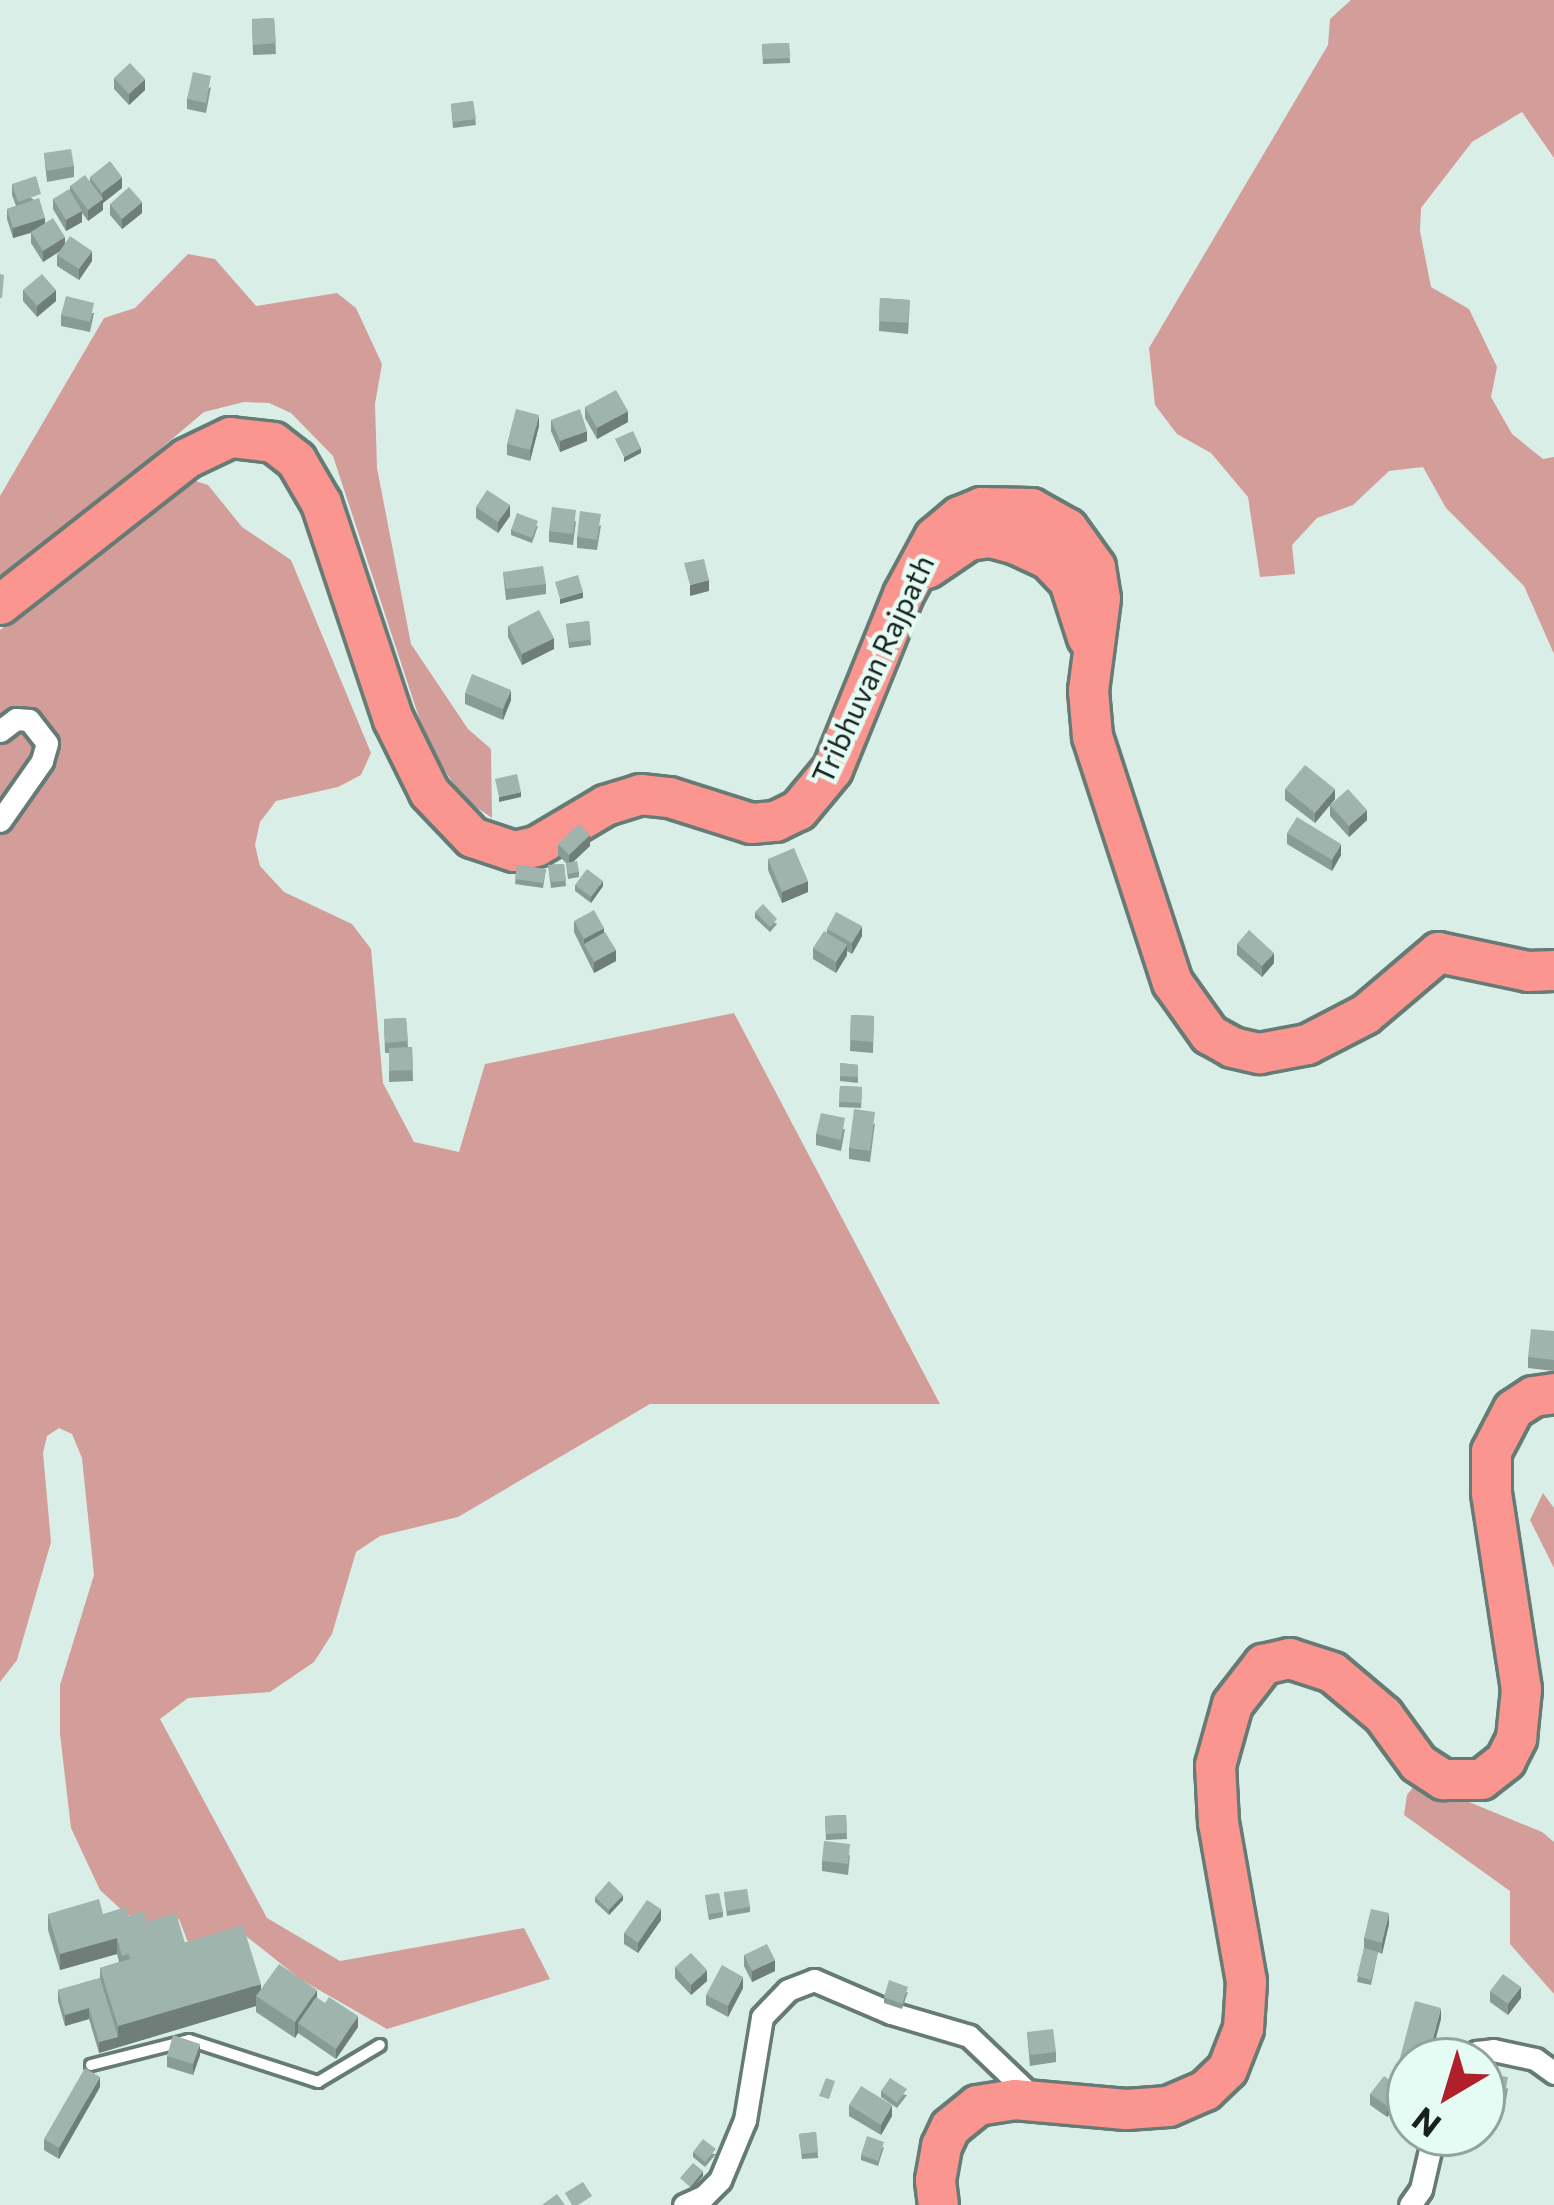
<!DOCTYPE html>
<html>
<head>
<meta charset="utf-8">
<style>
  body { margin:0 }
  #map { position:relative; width:1554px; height:2205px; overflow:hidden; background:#d8eee7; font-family:Commissioner,sans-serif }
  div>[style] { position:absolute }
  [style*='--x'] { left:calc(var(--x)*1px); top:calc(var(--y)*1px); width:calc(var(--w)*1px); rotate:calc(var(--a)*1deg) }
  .forest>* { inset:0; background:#d39e9a }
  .roads { filter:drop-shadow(3px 0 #677b75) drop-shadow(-3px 0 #677b75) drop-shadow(0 3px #677b75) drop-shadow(0 -3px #677b75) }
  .lane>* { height:10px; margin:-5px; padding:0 5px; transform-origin:5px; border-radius:5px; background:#fff }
  .street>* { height:21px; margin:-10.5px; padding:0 10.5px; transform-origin:10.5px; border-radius:10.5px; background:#fff }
  .highway>* { height:39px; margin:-19.5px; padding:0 19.5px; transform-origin:19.5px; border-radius:19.5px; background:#fb9590 }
  .wall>* { inset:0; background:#889b95 }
  .shaded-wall>* { inset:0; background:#6f7e79 }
  .building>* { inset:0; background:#9eb4ad }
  span { translate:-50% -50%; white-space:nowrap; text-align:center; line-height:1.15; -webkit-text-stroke:9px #e5fcf5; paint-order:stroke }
  .street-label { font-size:30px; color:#19211f }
  .north { position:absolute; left:1386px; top:2037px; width:120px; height:120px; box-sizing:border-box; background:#e5fcf5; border:3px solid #93a49f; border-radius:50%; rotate:218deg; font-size:33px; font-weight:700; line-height:48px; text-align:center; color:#19211f }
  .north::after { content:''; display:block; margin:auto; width:42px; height:54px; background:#b11f2b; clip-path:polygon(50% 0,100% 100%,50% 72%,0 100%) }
</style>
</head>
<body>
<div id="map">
  <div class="forest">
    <i style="clip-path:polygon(1351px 0,1554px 0,1554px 158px,1522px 112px,1472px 142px,1421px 208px,1420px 231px,1431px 287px,1469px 309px,1497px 367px,1491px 397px,1512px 434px,1543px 459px,1554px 457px,1554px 654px,1524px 586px,1446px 508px,1423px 467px,1389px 471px,1353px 505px,1317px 518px,1292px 545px,1295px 574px,1260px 577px,1248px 497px,1211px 453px,1177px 434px,1155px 405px,1149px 348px,1328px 45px,1330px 19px)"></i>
    <i style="clip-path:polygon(188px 254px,215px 259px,256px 306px,337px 293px,356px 308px,382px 364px,375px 404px,377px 468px,411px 644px,468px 729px,491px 749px,492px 818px,463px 798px,428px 745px,333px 456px,291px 413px,269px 403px,244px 402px,204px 412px,49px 543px,0 575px,0 496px,104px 318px,135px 308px)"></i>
    <i style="clip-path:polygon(189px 479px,208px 485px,242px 527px,291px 560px,371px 753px,361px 775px,338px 787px,276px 801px,260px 822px,255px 845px,260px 866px,284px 892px,352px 924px,371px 949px,383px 1083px,414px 1142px,459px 1152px,485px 1064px,734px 1013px,940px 1404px,650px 1404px,458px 1517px,380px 1536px,356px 1552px,332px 1634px,314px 1662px,270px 1692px,188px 1698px,160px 1719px,267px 1918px,340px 1961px,524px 1928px,550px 1979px,387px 2029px,300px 1979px,246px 1936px,192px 1953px,179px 1919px,154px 1927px,126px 1914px,100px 1890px,71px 1828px,60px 1734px,60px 1685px,94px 1575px,82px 1458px,72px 1434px,59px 1428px,47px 1436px,43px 1453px,51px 1542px,17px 1660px,0 1682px,0 630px)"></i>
    <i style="clip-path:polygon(1543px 1493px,1554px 1508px,1554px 1568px,1530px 1520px)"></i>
    <i style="clip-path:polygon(1418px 1781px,1542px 1832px,1554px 1842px,1554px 1994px,1510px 1944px,1510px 1891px,1404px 1815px,1407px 1795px)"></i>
  </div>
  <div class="roads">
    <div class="lane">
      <i style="--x:91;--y:2065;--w:101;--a:-14.3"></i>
      <i style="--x:189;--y:2040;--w:136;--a:18"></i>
      <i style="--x:318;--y:2082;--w:72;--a:-30.8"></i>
    </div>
    <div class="street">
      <i style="--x:0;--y:731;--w:20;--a:-37"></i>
      <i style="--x:16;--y:719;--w:13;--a:4"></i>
      <i style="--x:29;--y:720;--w:29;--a:52"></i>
      <i style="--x:47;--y:743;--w:19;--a:106"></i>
      <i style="--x:42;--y:761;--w:73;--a:125"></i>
      <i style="--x:1471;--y:2061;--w:11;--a:-56"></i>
      <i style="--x:1477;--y:2052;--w:16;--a:-7"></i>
      <i style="--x:1493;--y:2050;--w:43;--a:12.1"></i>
      <i style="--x:1535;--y:2059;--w:24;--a:36"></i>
      <i style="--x:684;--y:2205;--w:22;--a:-24"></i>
      <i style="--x:704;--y:2196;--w:23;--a:-45"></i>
      <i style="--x:720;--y:2180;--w:65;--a:-67.4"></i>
      <i style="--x:745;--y:2120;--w:104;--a:-80.6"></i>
      <i style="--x:762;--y:2017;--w:37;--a:-46"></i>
      <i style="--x:788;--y:1990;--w:28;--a:-21"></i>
      <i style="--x:814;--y:1980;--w:84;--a:23.2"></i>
      <i style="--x:891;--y:2013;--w:81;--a:16.4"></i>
      <i style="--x:969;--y:2036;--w:91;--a:43.7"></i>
      <i style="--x:1410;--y:2205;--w:19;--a:-55"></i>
      <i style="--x:1421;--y:2189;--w:57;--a:-76.9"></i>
    </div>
    <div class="highway">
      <i style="--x:927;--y:568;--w:50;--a:-34.3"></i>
      <i style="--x:968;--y:540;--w:22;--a:-8"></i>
      <i style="--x:990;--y:537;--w:27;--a:15"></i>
      <i style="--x:1016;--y:544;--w:35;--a:25"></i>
      <i style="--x:1048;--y:559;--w:30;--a:46"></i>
      <i style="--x:1069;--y:581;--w:59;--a:72.2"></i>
      <i style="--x:0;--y:604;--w:236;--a:-38.1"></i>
      <i style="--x:186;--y:458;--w:49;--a:-25.5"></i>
      <i style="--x:230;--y:437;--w:43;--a:6.6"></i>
      <i style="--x:273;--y:442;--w:29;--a:38"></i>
      <i style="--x:296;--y:460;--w:50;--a:59.8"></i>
      <i style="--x:321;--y:503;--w:228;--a:71.6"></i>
      <i style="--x:393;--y:719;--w:81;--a:63.7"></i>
      <i style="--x:429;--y:792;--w:62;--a:46.3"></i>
      <i style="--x:472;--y:837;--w:44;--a:18.4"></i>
      <i style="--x:514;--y:851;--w:23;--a:-13"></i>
      <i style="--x:536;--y:846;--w:80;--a:-30.7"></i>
      <i style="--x:605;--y:805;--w:37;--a:-17"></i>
      <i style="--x:640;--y:794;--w:29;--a:6"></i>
      <i style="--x:669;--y:797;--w:86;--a:17.6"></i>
      <i style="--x:751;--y:823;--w:24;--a:-5"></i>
      <i style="--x:775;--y:821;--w:25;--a:-26"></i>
      <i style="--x:798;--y:810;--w:53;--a:-50.3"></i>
      <i style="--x:832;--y:769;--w:189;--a:-67.9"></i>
      <i style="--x:903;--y:594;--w:65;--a:-61.5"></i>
      <i style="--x:934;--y:537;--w:33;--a:-40"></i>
      <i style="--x:959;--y:516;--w:24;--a:-22"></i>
      <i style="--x:981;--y:507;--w:50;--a:1.1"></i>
      <i style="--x:1031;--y:508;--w:41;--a:29.1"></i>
      <i style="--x:1067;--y:528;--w:48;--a:54.3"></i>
      <i style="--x:1095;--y:567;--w:31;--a:81"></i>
      <i style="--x:1100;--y:598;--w:93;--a:97.4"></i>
      <i style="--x:1088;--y:690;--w:46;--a:85"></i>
      <i style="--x:1092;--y:736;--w:259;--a:72"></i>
      <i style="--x:1172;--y:982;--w:64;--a:54.6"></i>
      <i style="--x:1209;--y:1034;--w:26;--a:29"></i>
      <i style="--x:1232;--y:1047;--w:28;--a:13"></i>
      <i style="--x:1259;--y:1053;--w:49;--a:-10.6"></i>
      <i style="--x:1307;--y:1044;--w:65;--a:-27.3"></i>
      <i style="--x:1365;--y:1014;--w:96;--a:-40.3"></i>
      <i style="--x:1438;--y:952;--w:92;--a:11.9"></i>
      <i style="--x:1528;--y:971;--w:26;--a:-2"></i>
      <i style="--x:938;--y:2205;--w:25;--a:-97"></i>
      <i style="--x:935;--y:2180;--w:35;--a:-80"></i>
      <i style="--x:941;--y:2146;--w:21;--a:-65"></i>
      <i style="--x:950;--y:2127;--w:35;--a:-39"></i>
      <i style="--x:977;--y:2105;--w:37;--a:-9"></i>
      <i style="--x:1014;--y:2099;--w:112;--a:5.1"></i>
      <i style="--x:1126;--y:2109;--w:42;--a:-4.1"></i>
      <i style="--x:1168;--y:2106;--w:40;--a:-23.4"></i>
      <i style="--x:1205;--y:2090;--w:30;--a:-44"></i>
      <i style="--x:1227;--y:2069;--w:44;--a:-68.7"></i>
      <i style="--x:1243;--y:2028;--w:47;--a:-86.3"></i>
      <i style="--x:1246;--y:1981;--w:161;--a:-100"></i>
      <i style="--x:1218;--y:1822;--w:57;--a:-93"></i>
      <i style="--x:1215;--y:1765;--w:63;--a:-74.4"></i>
      <i style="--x:1232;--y:1704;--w:51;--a:-52.2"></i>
      <i style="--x:1263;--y:1664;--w:27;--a:-13"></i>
      <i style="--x:1289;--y:1658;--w:45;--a:18"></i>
      <i style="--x:1332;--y:1672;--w:67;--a:40.1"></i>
      <i style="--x:1383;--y:1715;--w:59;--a:53.9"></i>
      <i style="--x:1418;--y:1763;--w:30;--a:33"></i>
      <i style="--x:1443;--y:1779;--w:38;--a:0"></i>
      <i style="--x:1481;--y:1779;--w:31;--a:-38"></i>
      <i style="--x:1505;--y:1760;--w:25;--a:-63"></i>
      <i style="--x:1516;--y:1738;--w:49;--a:-84.2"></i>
      <i style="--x:1521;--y:1689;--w:199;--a:-98.7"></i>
      <i style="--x:1491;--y:1492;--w:41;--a:-90"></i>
      <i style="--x:1491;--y:1451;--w:47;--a:-62.4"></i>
      <i style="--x:1513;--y:1409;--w:24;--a:-33"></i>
      <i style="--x:1533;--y:1396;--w:21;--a:-8"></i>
    </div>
  </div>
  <div class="wall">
    <i style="clip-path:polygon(274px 18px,276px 54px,253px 55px,252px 19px)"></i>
    <i style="clip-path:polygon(789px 43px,790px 63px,763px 64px,762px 44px)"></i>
    <i style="clip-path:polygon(114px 78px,145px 90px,129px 105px,114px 89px)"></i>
    <i style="clip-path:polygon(211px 87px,206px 113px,187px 109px,187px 99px)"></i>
    <i style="clip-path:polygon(473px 101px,476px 125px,453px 128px,451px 104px)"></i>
    <i style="clip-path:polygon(44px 153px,74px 166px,74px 177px,47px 182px)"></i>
    <i style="clip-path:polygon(90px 177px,122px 188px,103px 203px,103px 210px,88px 221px,82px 213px,82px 222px,66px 231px,53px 209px,53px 199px,70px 191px,70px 186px,90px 181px)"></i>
    <i style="clip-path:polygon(12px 184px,41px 205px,45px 223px,65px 243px,92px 261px,79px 280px,57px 266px,57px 255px,60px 251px,43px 262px,31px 243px,31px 233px,13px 238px,7px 219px,7px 209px,16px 206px,12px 195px)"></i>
    <i style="clip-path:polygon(110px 204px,142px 213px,122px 229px,110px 215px)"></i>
    <i style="clip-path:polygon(23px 290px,56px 301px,37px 317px,23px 301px)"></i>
    <i style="clip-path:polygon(880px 298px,910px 300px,908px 334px,879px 331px)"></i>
    <i style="clip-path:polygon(94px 313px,90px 332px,61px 326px,61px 315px)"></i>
    <i style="clip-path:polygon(585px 407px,628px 422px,597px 439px,585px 418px)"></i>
    <i style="clip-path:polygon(551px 420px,587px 441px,560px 452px,551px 431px)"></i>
    <i style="clip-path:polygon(539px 426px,530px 461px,507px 455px,507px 444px)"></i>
    <i style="clip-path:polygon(476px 507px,510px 516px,498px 533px,476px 518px)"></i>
    <i style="clip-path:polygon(576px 521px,573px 545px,549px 542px,549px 531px)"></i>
    <i style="clip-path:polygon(601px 525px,597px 550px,577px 548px,577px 537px)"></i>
    <i style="clip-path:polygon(538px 526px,532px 543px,511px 535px,511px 530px)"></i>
    <i style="clip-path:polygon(503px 572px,546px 584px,546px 594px,506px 600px)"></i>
    <i style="clip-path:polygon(589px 621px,591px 645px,569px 648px,566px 624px)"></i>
    <i style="clip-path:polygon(508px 626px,554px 649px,522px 665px,508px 637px)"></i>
    <i style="clip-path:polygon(465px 693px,511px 700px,503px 720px,465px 704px)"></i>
    <i style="clip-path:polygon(1285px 789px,1335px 799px,1315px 823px,1285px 800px)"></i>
    <i style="clip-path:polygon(1330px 805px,1367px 820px,1349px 837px,1330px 816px)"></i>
    <i style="clip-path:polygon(1287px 833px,1341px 855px,1332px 871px,1287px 844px)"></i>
    <i style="clip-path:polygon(558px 844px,590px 846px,573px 861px,579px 872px,579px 877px,568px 879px,566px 863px,558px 855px)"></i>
    <i style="clip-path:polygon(768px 859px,808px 892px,782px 903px,768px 870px)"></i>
    <i style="clip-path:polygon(564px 864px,566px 886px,551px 888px,548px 865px)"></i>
    <i style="clip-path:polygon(517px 865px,546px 869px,543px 888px,515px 884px)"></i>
    <i style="clip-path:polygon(575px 885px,603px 886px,591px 903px,575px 891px)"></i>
    <i style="clip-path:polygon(755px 912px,777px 924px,770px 932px,755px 918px)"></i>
    <i style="clip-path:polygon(574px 921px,604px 933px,616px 961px,594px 973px,574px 932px)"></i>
    <i style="clip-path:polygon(827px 929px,862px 936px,852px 954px,847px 951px,847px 955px,836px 973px,813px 959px,813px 948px,827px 932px)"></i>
    <i style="clip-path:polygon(1237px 944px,1274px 963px,1262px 977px,1237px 955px)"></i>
    <i style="clip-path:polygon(851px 1015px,874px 1016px,873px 1053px,850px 1051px)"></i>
    <i style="clip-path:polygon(406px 1018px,408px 1047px,412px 1047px,413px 1081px,389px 1082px,389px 1053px,385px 1053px,384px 1019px)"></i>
    <i style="clip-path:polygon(840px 1063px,858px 1065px,858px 1083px,840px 1081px)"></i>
    <i style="clip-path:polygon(840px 1086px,862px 1087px,861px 1108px,839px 1107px)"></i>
    <i style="clip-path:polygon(875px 1123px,870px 1162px,849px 1159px,849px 1148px)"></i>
    <i style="clip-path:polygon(845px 1129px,841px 1151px,816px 1145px,816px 1134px)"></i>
    <i style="clip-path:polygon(1554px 1331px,1554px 1371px,1528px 1368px,1528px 1357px)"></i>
    <i style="clip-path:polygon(846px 1815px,847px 1839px,826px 1840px,825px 1816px)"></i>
    <i style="clip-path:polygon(850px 1855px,848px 1875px,822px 1871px,822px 1861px)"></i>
    <i style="clip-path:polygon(724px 1892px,750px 1907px,750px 1912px,727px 1916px)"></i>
    <i style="clip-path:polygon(705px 1895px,723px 1912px,723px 1917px,709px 1920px)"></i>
    <i style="clip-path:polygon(595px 1897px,623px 1900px,609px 1915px,595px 1902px)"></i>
    <i style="clip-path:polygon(48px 1914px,128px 1916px,147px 1922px,185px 1943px,261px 1990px,317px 1998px,358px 2027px,336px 2059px,298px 2033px,295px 2038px,256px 2012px,256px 2006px,99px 2053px,89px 2019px,65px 2026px,58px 2001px,58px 1990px,100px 1978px,100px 1968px,119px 1962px,117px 1954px,60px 1970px,48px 1930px)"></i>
    <i style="clip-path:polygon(661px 1920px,638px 1953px,624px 1944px,624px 1933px)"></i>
    <i style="clip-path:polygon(1389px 1924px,1382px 1954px,1378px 1952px,1371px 1985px,1357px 1982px,1364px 1948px,1364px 1938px)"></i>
    <i style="clip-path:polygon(744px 1955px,775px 1971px,752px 1982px,744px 1966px)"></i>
    <i style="clip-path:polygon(675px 1967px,707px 1981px,691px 1995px,675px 1978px)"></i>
    <i style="clip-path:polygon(743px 1988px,728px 2017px,706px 2005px,706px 1995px)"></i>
    <i style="clip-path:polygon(1490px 1991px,1521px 1998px,1508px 2015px,1490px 2002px)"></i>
    <i style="clip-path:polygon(908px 1992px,902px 2009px,884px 2003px,884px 1997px)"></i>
    <i style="clip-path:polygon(1441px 2019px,1410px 2061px,1410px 2076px,1399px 2073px,1399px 2062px)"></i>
    <i style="clip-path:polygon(1027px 2032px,1056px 2052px,1056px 2062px,1030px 2066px)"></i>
    <i style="clip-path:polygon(200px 2055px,193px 2075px,167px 2067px,167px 2056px)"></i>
    <i style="clip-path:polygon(100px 2087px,59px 2159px,44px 2150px,44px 2139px)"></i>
    <i style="clip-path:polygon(1508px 2088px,1504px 2112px,1484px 2109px,1484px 2098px)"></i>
    <i style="clip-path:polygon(881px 2091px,907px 2095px,897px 2108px,881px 2097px)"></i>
    <i style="clip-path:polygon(1370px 2094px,1401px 2099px,1387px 2117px,1370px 2105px)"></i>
    <i style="clip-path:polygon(849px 2105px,892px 2116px,881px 2135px,849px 2116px)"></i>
    <i style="clip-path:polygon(816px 2132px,818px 2158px,802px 2159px,799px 2134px)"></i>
    <i style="clip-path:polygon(884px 2147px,878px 2166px,861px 2160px,861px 2155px)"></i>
    <i style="clip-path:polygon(693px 2152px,716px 2154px,705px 2167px,693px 2157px)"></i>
  </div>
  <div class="shaded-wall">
    <i style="clip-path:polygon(145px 79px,145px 90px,129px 105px,129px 94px)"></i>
    <i style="clip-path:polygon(122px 177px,122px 188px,103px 203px,103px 210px,88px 221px,88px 210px,102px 200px,102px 193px)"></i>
    <i style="clip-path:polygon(142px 202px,142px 213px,122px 229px,122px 219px)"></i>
    <i style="clip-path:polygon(82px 211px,82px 222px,66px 231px,66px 220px)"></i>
    <i style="clip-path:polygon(45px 218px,45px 228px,13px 238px,13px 228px)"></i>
    <i style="clip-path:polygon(65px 237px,65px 248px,43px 262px,43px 251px)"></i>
    <i style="clip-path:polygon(92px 251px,92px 261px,79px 280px,79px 269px)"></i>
    <i style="clip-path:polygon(56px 290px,56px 301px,37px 317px,37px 306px)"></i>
    <i style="clip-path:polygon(628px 411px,628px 422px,597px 439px,597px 428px)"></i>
    <i style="clip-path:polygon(539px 415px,539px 426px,530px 461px,530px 450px)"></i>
    <i style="clip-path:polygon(587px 431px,587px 441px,560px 452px,560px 441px)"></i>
    <i style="clip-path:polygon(641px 448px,641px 453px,624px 462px,624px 457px)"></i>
    <i style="clip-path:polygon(510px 505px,510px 516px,498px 533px,498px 522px)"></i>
    <i style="clip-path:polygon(709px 580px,709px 591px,690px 596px,690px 585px)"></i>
    <i style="clip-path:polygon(583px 592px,583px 598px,560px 604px,560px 599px)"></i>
    <i style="clip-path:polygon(554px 638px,554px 649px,522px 665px,522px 654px)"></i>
    <i style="clip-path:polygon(511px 690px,511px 700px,503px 720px,503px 709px)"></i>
    <i style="clip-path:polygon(1335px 789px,1335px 799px,1315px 823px,1315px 813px)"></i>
    <i style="clip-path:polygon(521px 792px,521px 797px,499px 802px,499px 797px)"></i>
    <i style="clip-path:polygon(1367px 810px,1367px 820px,1349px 837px,1349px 826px)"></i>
    <i style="clip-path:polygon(590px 835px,590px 846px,569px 866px,569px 855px)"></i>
    <i style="clip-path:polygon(1341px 844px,1341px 855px,1332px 871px,1332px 860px)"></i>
    <i style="clip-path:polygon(603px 881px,603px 886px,591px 903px,591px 897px)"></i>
    <i style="clip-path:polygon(808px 881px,808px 892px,782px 903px,782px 892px)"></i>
    <i style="clip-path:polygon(862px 926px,862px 936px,852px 954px,852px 943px)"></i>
    <i style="clip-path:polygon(604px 928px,604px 938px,584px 945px,584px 939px)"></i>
    <i style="clip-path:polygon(847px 945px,847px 955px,836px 973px,836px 962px)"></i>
    <i style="clip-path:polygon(616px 950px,616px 961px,594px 973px,594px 962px)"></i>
    <i style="clip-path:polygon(1274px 953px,1274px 963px,1262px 977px,1262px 966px)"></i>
    <i style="clip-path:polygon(623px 1895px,623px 1900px,609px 1915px,609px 1910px)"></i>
    <i style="clip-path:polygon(661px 1909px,661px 1920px,638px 1953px,638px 1943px)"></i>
    <i style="clip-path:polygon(1389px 1913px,1389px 1924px,1382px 1954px,1382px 1943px)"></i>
    <i style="clip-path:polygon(117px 1938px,117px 1954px,60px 1970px,60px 1954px)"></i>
    <i style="clip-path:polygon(775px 1960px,775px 1971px,752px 1982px,752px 1971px)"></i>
    <i style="clip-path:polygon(707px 1970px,707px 1981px,691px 1995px,691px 1985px)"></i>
    <i style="clip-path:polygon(743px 1977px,743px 1988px,728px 2017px,728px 2006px)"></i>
    <i style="clip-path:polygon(261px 1984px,261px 1999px,256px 1996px,256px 2006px,99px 2053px,99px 2042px,118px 2037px,118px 2026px)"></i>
    <i style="clip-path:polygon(1521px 1987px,1521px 1998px,1508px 2015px,1508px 2004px)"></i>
    <i style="clip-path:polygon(317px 1990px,317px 2006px,298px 2023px,298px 2033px,295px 2038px,295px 2022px)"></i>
    <i style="clip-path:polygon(89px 2008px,89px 2019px,65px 2026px,65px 2015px)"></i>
    <i style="clip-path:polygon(1441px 2008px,1441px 2019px,1430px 2061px,1427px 2061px)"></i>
    <i style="clip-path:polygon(358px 2016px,358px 2027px,336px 2059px,336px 2049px)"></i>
    <i style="clip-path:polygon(200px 2044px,200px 2055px,193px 2075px,193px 2064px)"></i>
    <i style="clip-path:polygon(100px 2077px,100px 2087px,59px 2159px,59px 2148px)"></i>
    <i style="clip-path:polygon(1401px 2088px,1401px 2099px,1387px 2117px,1387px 2106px)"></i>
    <i style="clip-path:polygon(892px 2105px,892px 2116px,881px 2135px,881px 2125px)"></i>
    <i style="clip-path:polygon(703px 2171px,703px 2176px,690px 2192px,690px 2187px)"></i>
  </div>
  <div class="building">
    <i style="clip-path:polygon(274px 18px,276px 43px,253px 45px,252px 19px)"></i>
    <i style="clip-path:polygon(789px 43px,790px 58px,763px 59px,762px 44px)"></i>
    <i style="clip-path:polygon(130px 63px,145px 79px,129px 94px,114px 78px)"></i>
    <i style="clip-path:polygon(193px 72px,211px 76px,206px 103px,187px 99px)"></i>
    <i style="clip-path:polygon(473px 101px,476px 119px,453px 122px,451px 104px)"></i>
    <i style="clip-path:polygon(71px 149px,74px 166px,47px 171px,44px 153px)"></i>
    <i style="clip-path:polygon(110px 161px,122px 177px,102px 193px,90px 177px)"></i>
    <i style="clip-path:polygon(85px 175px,103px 199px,88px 210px,70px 186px)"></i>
    <i style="clip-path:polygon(36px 176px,41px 194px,18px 202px,12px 184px)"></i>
    <i style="clip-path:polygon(129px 187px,142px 202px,122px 219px,110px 204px)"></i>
    <i style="clip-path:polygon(69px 189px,82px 211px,66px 220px,53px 199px)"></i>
    <i style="clip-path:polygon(39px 198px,45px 218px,13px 228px,7px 209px)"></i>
    <i style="clip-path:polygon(53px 218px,65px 237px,43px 251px,31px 232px)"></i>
    <i style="clip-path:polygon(70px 236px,92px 251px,79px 269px,57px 255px)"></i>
    <i style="clip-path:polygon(0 274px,4px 275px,2px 298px,0 298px)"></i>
    <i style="clip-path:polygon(42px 274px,56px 290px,37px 306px,23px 290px)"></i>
    <i style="clip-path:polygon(66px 296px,94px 303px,90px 322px,61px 315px)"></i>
    <i style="clip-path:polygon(880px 298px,910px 300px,908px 323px,879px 321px)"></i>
    <i style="clip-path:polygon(616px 390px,628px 411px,597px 428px,585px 407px)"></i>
    <i style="clip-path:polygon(516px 409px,539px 415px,530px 450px,507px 444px)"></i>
    <i style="clip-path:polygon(580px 409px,587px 431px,560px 441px,551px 420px)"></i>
    <i style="clip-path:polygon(633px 431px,641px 448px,624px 457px,615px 439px)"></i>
    <i style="clip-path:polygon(487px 490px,510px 505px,498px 522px,476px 507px)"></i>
    <i style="clip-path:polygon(552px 507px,576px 510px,573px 534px,549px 531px)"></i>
    <i style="clip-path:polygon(580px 511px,601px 514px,597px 540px,577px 537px)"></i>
    <i style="clip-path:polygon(517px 513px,538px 521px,532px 538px,511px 530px)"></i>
    <i style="clip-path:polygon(704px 559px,709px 580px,690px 585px,684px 563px)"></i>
    <i style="clip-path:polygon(543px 566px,546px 584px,506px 589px,503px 572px)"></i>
    <i style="clip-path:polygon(578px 575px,583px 592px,560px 599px,555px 582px)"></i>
    <i style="clip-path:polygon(539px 610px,554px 638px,522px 654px,508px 626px)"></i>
    <i style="clip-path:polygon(589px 621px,591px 640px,569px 642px,566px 624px)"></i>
    <i style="clip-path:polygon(472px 674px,511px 690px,503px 709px,465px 693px)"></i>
    <i style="clip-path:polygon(1305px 765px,1335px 789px,1315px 813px,1285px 789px)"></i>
    <i style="clip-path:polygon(517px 774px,521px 792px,499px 797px,495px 779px)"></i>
    <i style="clip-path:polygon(1348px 789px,1367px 810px,1349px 826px,1330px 805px)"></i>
    <i style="clip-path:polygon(1297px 817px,1341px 844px,1332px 860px,1287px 833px)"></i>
    <i style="clip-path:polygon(579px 824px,590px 835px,569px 855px,558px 844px)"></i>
    <i style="clip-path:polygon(794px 848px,808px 881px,782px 892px,768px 859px)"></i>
    <i style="clip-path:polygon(577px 861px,579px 872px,568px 874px,566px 863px)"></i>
    <i style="clip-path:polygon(564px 864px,566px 881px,551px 882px,548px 865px)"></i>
    <i style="clip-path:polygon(517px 865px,546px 869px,543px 883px,515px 879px)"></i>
    <i style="clip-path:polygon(587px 869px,603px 881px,591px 897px,575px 885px)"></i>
    <i style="clip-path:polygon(763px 904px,777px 919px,770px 927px,755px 912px)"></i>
    <i style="clip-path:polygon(594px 910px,604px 928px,584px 939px,574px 921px)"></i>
    <i style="clip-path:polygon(836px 912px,862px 926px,852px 943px,827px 929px)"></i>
    <i style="clip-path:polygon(1249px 930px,1274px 953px,1262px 966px,1237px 944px)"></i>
    <i style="clip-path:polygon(824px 931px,847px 945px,836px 962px,813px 948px)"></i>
    <i style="clip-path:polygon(605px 932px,616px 950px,594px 962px,584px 944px)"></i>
    <i style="clip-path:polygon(851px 1015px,874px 1016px,873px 1042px,850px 1040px)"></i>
    <i style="clip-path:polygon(406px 1018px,408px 1041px,385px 1043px,384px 1019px)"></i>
    <i style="clip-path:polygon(412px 1047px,413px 1070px,389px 1071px,389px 1048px)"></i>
    <i style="clip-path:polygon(840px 1063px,858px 1065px,858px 1077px,840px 1076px)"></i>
    <i style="clip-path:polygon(840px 1086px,862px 1087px,861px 1103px,839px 1102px)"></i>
    <i style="clip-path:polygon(854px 1109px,875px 1112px,870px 1151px,849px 1148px)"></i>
    <i style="clip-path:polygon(821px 1113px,845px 1118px,841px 1140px,816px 1134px)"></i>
    <i style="clip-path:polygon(1531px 1329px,1554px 1331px,1554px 1360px,1528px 1357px)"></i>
    <i style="clip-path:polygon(846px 1815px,847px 1833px,826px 1834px,825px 1816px)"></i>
    <i style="clip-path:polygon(824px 1841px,850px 1844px,848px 1864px,822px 1861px)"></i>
    <i style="clip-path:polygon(609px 1881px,623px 1895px,609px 1910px,595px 1897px)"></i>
    <i style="clip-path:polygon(747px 1889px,750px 1907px,727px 1911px,724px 1892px)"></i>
    <i style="clip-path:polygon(719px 1893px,723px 1912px,709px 1914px,705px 1895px)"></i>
    <i style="clip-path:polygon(99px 1899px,103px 1914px,126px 1907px,128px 1916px,144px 1911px,147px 1922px,176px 1913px,185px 1943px,130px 1959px,129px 1954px,122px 1956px,117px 1938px,60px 1954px,48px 1914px)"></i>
    <i style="clip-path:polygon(647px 1900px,661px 1909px,638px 1943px,624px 1933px)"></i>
    <i style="clip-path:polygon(1371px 1909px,1389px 1913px,1382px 1943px,1364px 1938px)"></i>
    <i style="clip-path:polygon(243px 1925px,261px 1984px,118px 2026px,100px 1968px)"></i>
    <i style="clip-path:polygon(767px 1944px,775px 1960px,752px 1971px,744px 1955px)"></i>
    <i style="clip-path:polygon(1364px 1948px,1378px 1952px,1371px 1980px,1357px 1976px)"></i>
    <i style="clip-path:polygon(691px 1953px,707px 1970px,691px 1985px,675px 1967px)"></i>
    <i style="clip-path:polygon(279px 1964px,317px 1990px,295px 2022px,256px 1996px)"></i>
    <i style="clip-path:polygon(722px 1965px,743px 1977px,728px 2006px,706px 1995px)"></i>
    <i style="clip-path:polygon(1503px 1974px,1521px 1987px,1508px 2004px,1490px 1991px)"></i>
    <i style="clip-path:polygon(100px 1978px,118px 2037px,99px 2042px,89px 2008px,65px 2015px,58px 1990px)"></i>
    <i style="clip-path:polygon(889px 1980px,908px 1987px,902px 2004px,884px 1997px)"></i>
    <i style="clip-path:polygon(316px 1997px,325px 2003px,329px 1997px,358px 2016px,336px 2049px,298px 2023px)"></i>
    <i style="clip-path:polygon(1415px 2001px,1441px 2008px,1427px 2061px,1410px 2061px,1410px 2065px,1399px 2062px)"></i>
    <i style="clip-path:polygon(1053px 2029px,1056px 2052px,1030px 2055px,1027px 2032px)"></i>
    <i style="clip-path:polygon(173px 2035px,200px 2044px,193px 2064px,167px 2056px)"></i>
    <i style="clip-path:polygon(85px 2068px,100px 2077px,59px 2148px,44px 2139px)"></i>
    <i style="clip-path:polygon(1487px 2074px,1508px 2077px,1504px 2101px,1484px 2098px)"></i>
    <i style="clip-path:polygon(1384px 2076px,1401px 2088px,1387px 2106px,1370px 2094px)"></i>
    <i style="clip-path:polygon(826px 2078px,835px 2081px,829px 2099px,819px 2096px)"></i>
    <i style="clip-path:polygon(890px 2078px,907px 2089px,897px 2103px,881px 2091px)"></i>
    <i style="clip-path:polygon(861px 2086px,892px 2105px,881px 2125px,849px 2105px)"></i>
    <i style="clip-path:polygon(816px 2132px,818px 2152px,802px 2154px,799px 2134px)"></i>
    <i style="clip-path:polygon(867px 2136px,884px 2142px,878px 2161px,861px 2155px)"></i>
    <i style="clip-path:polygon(703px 2139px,716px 2149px,705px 2162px,693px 2152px)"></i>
    <i style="clip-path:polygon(693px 2163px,703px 2171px,690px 2187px,680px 2178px)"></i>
    <i style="clip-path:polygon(583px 2182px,592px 2196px,578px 2205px,572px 2205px,565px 2193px)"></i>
    <i style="clip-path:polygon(557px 2194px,565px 2205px,542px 2205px)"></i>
  </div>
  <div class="street-label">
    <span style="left:872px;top:669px;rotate:-65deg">Tribhuvan Rajpath</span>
  </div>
  <div class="north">N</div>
</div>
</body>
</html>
